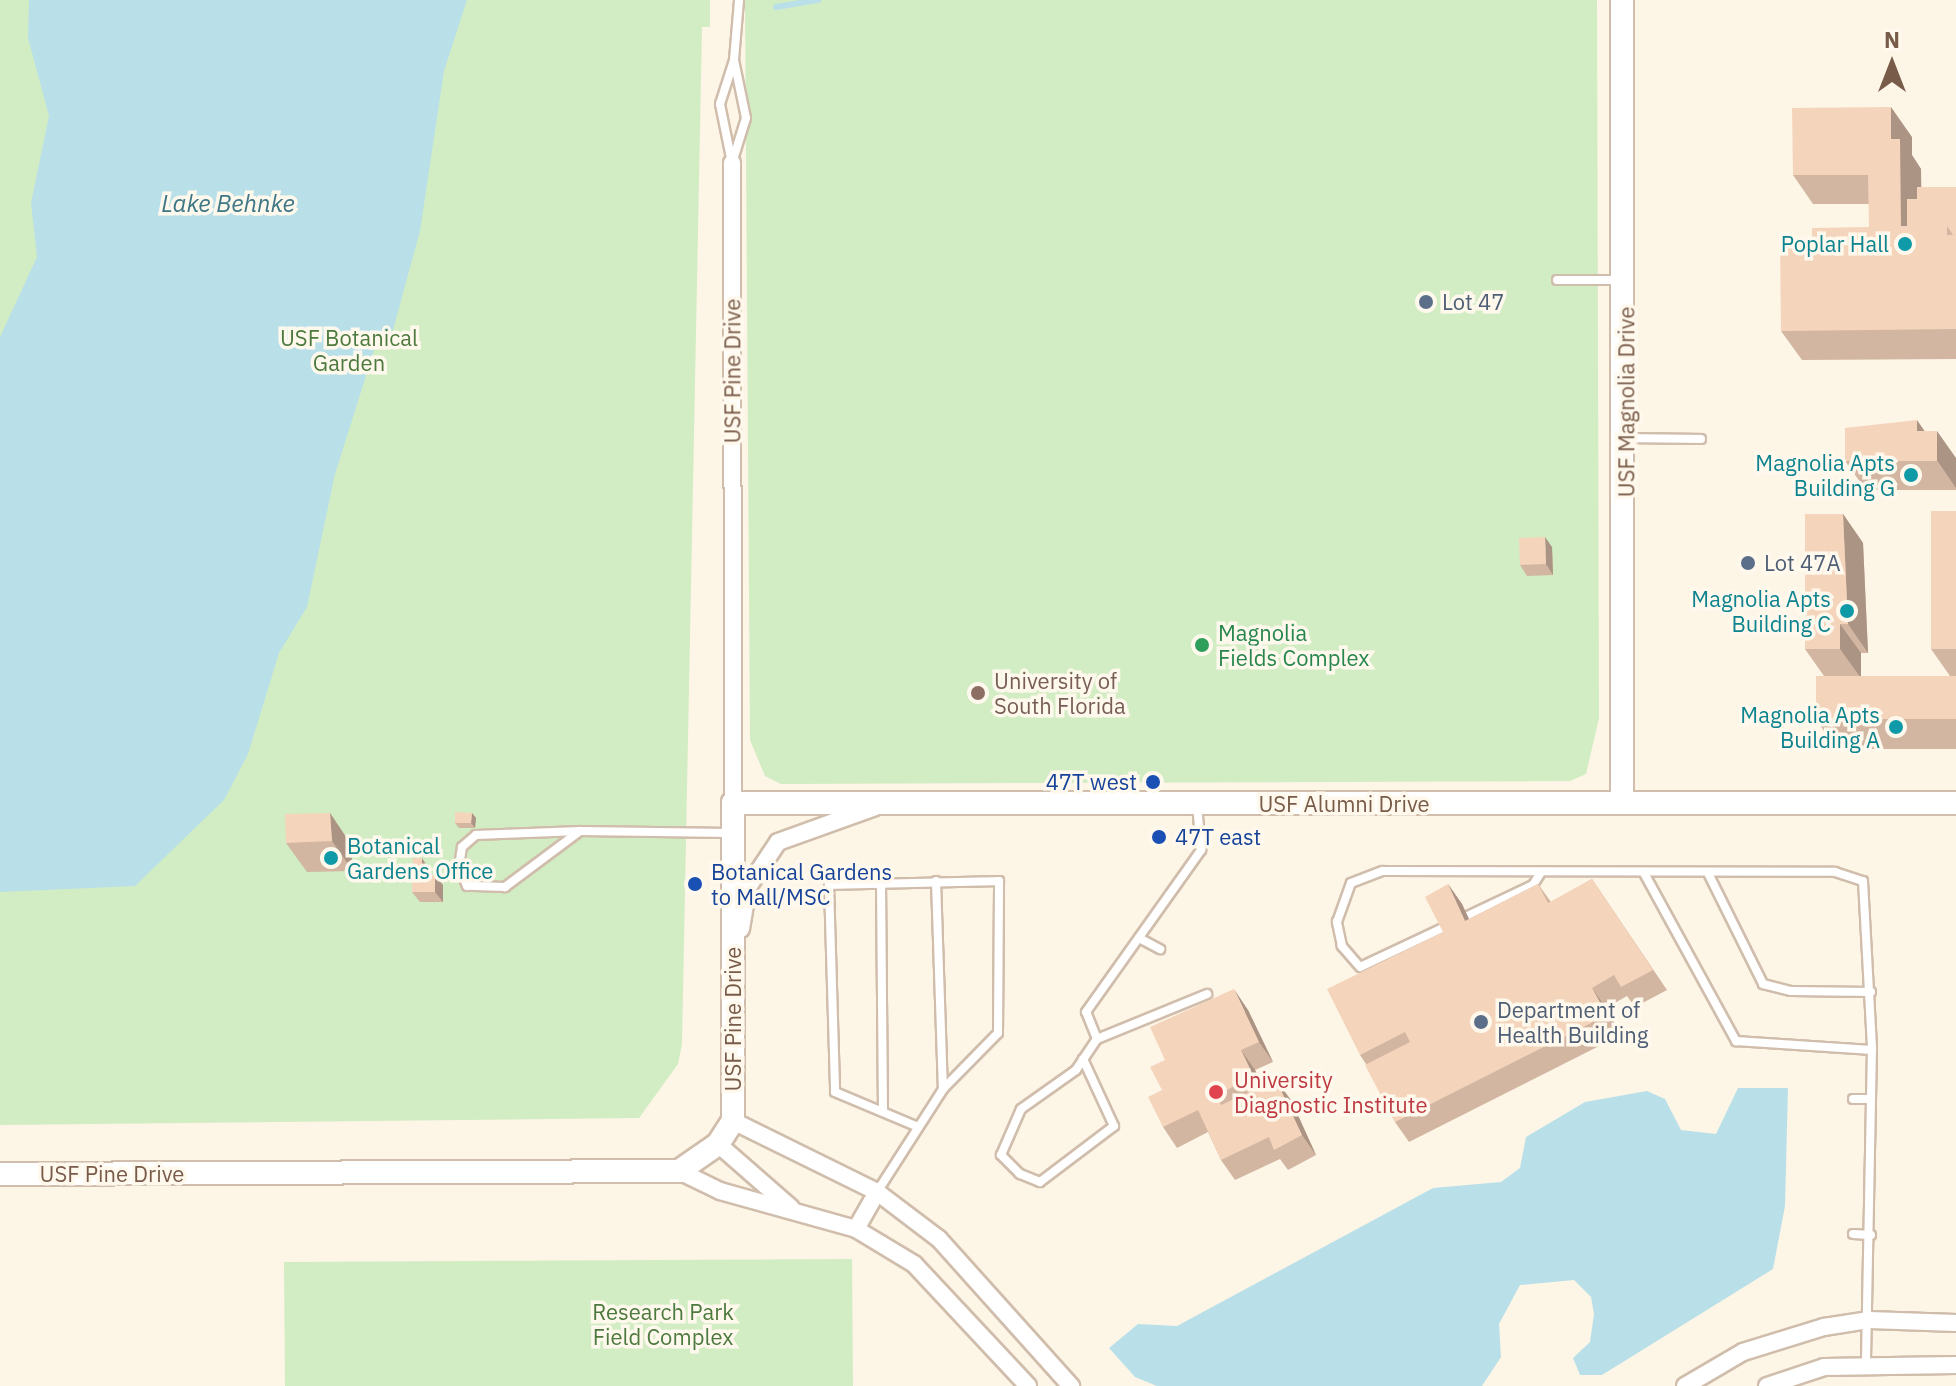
<!DOCTYPE html>
<html>
<head>
<meta charset="utf-8">
<style>
  body { margin:0 }
  #map { position:relative; width:1956px; height:1386px; overflow:hidden; background:#fdf5e6; font-family:"IBM Plex Sans",sans-serif }
  div>[style] { position:absolute }
  [style*='--x'] { left:calc(var(--x)*1px); top:calc(var(--y)*1px); width:calc(var(--w)*1px); rotate:calc(var(--a)*1deg) }
  .green>* { inset:0; background:#d2ecc3 }
  .water>* { inset:0; background:#b9e0e9 }
  .stream>* { height:6px; margin:-3px; padding:0 3px; transform-origin:3px; border-radius:3px; background:#b9e0e9 }
  .roads { filter:drop-shadow(2px 0 #d0bdab) drop-shadow(-2px 0 #d0bdab) drop-shadow(0 2px #d0bdab) drop-shadow(0 -2px #d0bdab) }
  .lane>* { height:8px; margin:-4px; padding:0 4px; transform-origin:4px; border-radius:4px; background:#fff }
  .street>* { height:16px; margin:-8px; padding:0 8px; transform-origin:8px; border-radius:8px; background:#fff }
  .secondary>* { height:22px; margin:-11px; padding:0 11px; transform-origin:11px; border-radius:11px; background:#fff }
  .wall>* { inset:0; background:#d3b6a2 }
  .shaded-wall>* { inset:0; background:#ac9484 }
  .building>* { inset:0; background:#f5d4bc }
  .dots>* { width:22px; height:22px; translate:-50% -50%; box-sizing:border-box; border:4px solid #fff9ed; border-radius:50% }
  span { translate:-50% -50%; white-space:nowrap; text-align:center; line-height:1.15; -webkit-text-stroke:7px #fff9ed; paint-order:stroke }
  .culture-label { font-size:22px; color:#0d838f }
  .right { translate:-100% -50%; text-align:right }
  .left { translate:0 -50%; text-align:left }
  .service-label { font-size:22px; color:#4e5e75 }
  .park-label { font-size:22px; color:#4c793d }
  .street-label { font-size:22px; color:#795b49 }
  .leisure-label { font-size:22px; color:#27864d }
  .education-label { font-size:22px; color:#785e54 }
  .transit-label { font-size:22px; color:#164399 }
  .health-label { font-size:22px; color:#be3a42 }
  .water-label { font-size:24px; color:#3e7786; font-style:italic }
  .north { position:absolute; left:1852px; top:24px; width:80px; height:80px; -webkit-text-stroke:6px #fff9ed; paint-order:stroke; rotate:0deg; font-size:22px; font-weight:700; line-height:32px; text-align:center; color:#795b49 }
  .north::after { content:''; display:block; margin:auto; width:28px; height:36px; background:#795b49; clip-path:polygon(50% 0,100% 100%,50% 72%,0 100%) }
</style>
</head>
<body>
<div id="map">
  <div class="green">
    <i style="clip-path:polygon(0 0,710px 0,710px 27px,702px 27px,682px 1044px,678px 1064px,639px 1118px,0 1125px)"></i>
    <i style="clip-path:polygon(745px 0,1597px 0,1599px 718px,1586px 774px,1570px 781px,781px 784px,765px 776px,750px 740px)"></i>
    <i style="clip-path:polygon(852px 1259px,853px 1386px,285px 1386px,284px 1262px)"></i>
  </div>
  <div class="water">
    <i style="clip-path:polygon(29px 0,467px 0,444px 71px,420px 231px,393px 330px,376px 344px,335px 474px,307px 607px,279px 653px,248px 754px,224px 800px,135px 886px,0 892px,0 337px,37px 257px,31px 203px,49px 116px,28px 38px)"></i>
    <i style="clip-path:polygon(1738px 1088px,1788px 1088px,1785px 1206px,1773px 1269px,1602px 1375px,1580px 1375px,1573px 1358px,1590px 1342px,1594px 1314px,1591px 1297px,1574px 1280px,1520px 1285px,1499px 1324px,1501px 1357px,1482px 1386px,1157px 1386px,1135px 1377px,1109px 1348px,1138px 1324px,1177px 1326px,1433px 1188px,1501px 1182px,1520px 1168px,1526px 1137px,1585px 1102px,1647px 1091px,1665px 1099px,1681px 1130px,1716px 1134px)"></i>
  </div>
  <div class="stream">
    <i style="--x:776;--y:7;--w:43;--a:-9.5"></i>
  </div>
  <div class="roads">
    <div class="lane">
      <i style="--x:732;--y:163;--w:47;--a:-72.7"></i>
      <i style="--x:746;--y:118;--w:59;--a:-101.7"></i>
      <i style="--x:734;--y:60;--w:60;--a:-85.2"></i>
      <i style="--x:732;--y:163;--w:60;--a:-101.5"></i>
      <i style="--x:720;--y:104;--w:46;--a:-72.3"></i>
      <i style="--x:1557;--y:280;--w:63;--a:0"></i>
      <i style="--x:1626;--y:438;--w:75;--a:0.8"></i>
      <i style="--x:580;--y:831;--w:94;--a:143.3"></i>
      <i style="--x:505;--y:887;--w:38;--a:-178"></i>
      <i style="--x:467;--y:886;--w:22;--a:-112"></i>
      <i style="--x:459;--y:866;--w:19;--a:-81"></i>
      <i style="--x:462;--y:847;--w:18;--a:-41"></i>
      <i style="--x:476;--y:835;--w:104;--a:-2.2"></i>
      <i style="--x:580;--y:831;--w:151;--a:0.8"></i>
      <i style="--x:1644;--y:873;--w:192;--a:61.3"></i>
      <i style="--x:1736;--y:1041;--w:136;--a:3.8"></i>
      <i style="--x:1708;--y:873;--w:124;--a:63.6"></i>
      <i style="--x:1763;--y:984;--w:29;--a:14"></i>
      <i style="--x:1791;--y:991;--w:80;--a:0.7"></i>
      <i style="--x:936;--y:881;--w:208;--a:88.1"></i>
      <i style="--x:881;--y:883;--w:228;--a:89.5"></i>
      <i style="--x:1461;--y:919;--w:80;--a:-25.3"></i>
      <i style="--x:1533;--y:885;--w:15;--a:-58"></i>
      <i style="--x:1449;--y:925;--w:98;--a:154.7"></i>
      <i style="--x:1360;--y:967;--w:28;--a:-131"></i>
      <i style="--x:1342;--y:946;--w:25;--a:-102"></i>
      <i style="--x:1337;--y:922;--w:41;--a:-70.3"></i>
      <i style="--x:1351;--y:883;--w:34;--a:-21"></i>
      <i style="--x:1383;--y:871;--w:452;--a:0.1"></i>
      <i style="--x:1835;--y:872;--w:29;--a:18"></i>
      <i style="--x:1863;--y:881;--w:166;--a:86.9"></i>
      <i style="--x:1872;--y:1047;--w:317;--a:91.1"></i>
      <i style="--x:1139;--y:938;--w:24;--a:28"></i>
      <i style="--x:1097;--y:1039;--w:29;--a:-112"></i>
      <i style="--x:1086;--y:1012;--w:199;--a:-54.6"></i>
      <i style="--x:1201;--y:850;--w:46;--a:-95"></i>
      <i style="--x:1083;--y:1059;--w:74;--a:65.2"></i>
      <i style="--x:1114;--y:1126;--w:93;--a:142.9"></i>
      <i style="--x:1040;--y:1182;--w:22;--a:-158"></i>
      <i style="--x:1020;--y:1174;--w:27;--a:-135"></i>
      <i style="--x:1001;--y:1155;--w:50;--a:-66.5"></i>
      <i style="--x:1021;--y:1109;--w:67;--a:-35.3"></i>
      <i style="--x:1076;--y:1070;--w:37;--a:-56"></i>
      <i style="--x:1097;--y:1039;--w:119;--a:-22.2"></i>
      <i style="--x:1853;--y:1099;--w:18;--a:0"></i>
      <i style="--x:877;--y:1192;--w:122;--a:-57.3"></i>
      <i style="--x:943;--y:1089;--w:78;--a:-45.5"></i>
      <i style="--x:998;--y:1033;--w:152;--a:-89.6"></i>
      <i style="--x:999;--y:881;--w:170;--a:178.7"></i>
      <i style="--x:829;--y:885;--w:207;--a:88.3"></i>
      <i style="--x:835;--y:1092;--w:88;--a:22.8"></i>
      <i style="--x:1853;--y:1234;--w:18;--a:3"></i>
    </div>
    <div class="street">
      <i style="--x:732;--y:163;--w:640;--a:89.91"></i>
      <i style="--x:741;--y:929;--w:43;--a:-80.5"></i>
      <i style="--x:748;--y:887;--w:54;--a:-56.3"></i>
      <i style="--x:778;--y:842;--w:103;--a:-19.8"></i>
      <i style="--x:733;--y:1121;--w:161;--a:26.2"></i>
      <i style="--x:877;--y:1192;--w:78;--a:37.2"></i>
      <i style="--x:939;--y:1239;--w:198;--a:48.1"></i>
      <i style="--x:718;--y:1144;--w:97;--a:41.2"></i>
      <i style="--x:679;--y:1171;--w:46;--a:26"></i>
      <i style="--x:720;--y:1191;--w:141;--a:15.6"></i>
      <i style="--x:856;--y:1229;--w:68;--a:31.1"></i>
      <i style="--x:914;--y:1264;--w:167;--a:46.9"></i>
      <i style="--x:856;--y:1229;--w:43;--a:-60.4"></i>
      <i style="--x:1685;--y:1386;--w:67;--a:-30.4"></i>
      <i style="--x:1743;--y:1352;--w:85;--a:-17.2"></i>
      <i style="--x:1824;--y:1327;--w:46;--a:-8.8"></i>
      <i style="--x:1869;--y:1320;--w:87;--a:2"></i>
      <i style="--x:1767;--y:1386;--w:60;--a:-18.4"></i>
      <i style="--x:1824;--y:1367;--w:132;--a:-0.9"></i>
    </div>
    <div class="secondary">
      <i style="--x:1622;--y:803;--w:803;--a:-90"></i>
      <i style="--x:0;--y:1174;--w:679;--a:-0.25"></i>
      <i style="--x:679;--y:1171;--w:47;--a:-34.7"></i>
      <i style="--x:718;--y:1144;--w:27;--a:-57"></i>
      <i style="--x:733;--y:1121;--w:318;--a:-90"></i>
      <i style="--x:733;--y:803;--w:1223;--a:0"></i>
    </div>
  </div>
  <div class="wall">
    <i style="clip-path:polygon(1912px 137px,1912px 155px,1921px 169px,1921px 187px,1956px 187px,1956px 359px,1802px 360px,1781px 331px,1812px 237px,1869px 227px,1869px 204px,1813px 204px,1793px 175px)"></i>
    <i style="clip-path:polygon(1956px 458px,1956px 490px,1866px 490px,1845px 461px)"></i>
    <i style="clip-path:polygon(1956px 511px,1956px 749px,1836px 749px,1816px 719px,1824px 676px,1805px 649px,1843px 514px,1863px 543px,1868px 653px,1861px 653px,1861px 676px,1950px 676px,1931px 649px)"></i>
    <i style="clip-path:polygon(1552px 547px,1553px 575px,1527px 576px,1520px 565px)"></i>
    <i style="clip-path:polygon(330px 813px,350px 843px,353px 871px,307px 872px,286px 843px)"></i>
    <i style="clip-path:polygon(472px 813px,476px 818px,475px 828px,459px 828px,455px 823px)"></i>
    <i style="clip-path:polygon(429px 869px,429px 875px,443px 885px,443px 902px,420px 902px,412px 892px)"></i>
    <i style="clip-path:polygon(1592px 879px,1667px 990px,1635px 1007px,1627px 996px,1606px 1008px,1621px 1035px,1409px 1142px,1395px 1122px,1366px 1064px,1360px 1055px,1443px 932px,1448px 884px,1462px 904px,1469px 919px,1538px 884px,1551px 902px)"></i>
    <i style="clip-path:polygon(1248px 1010px,1273px 1062px,1255px 1070px,1263px 1086px,1291px 1100px,1316px 1155px,1288px 1170px,1280px 1159px,1235px 1180px,1221px 1160px,1208px 1132px,1177px 1148px,1163px 1127px,1162px 1090px,1165px 1060px)"></i>
  </div>
  <div class="shaded-wall">
    <i style="clip-path:polygon(1891px 107px,1912px 137px,1912px 155px,1921px 169px,1922px 235px,1901px 226px,1891px 139px)"></i>
    <i style="clip-path:polygon(1917px 420px,1937px 449px,1937px 431px,1956px 458px,1956px 488px,1917px 431px)"></i>
    <i style="clip-path:polygon(1843px 514px,1863px 543px,1868px 653px,1848px 624px)"></i>
    <i style="clip-path:polygon(1545px 537px,1552px 547px,1553px 575px,1546px 564px)"></i>
    <i style="clip-path:polygon(1840px 624px,1861px 653px,1861px 678px,1840px 649px)"></i>
    <i style="clip-path:polygon(330px 813px,350px 843px,353px 871px,332px 841px)"></i>
    <i style="clip-path:polygon(472px 813px,476px 818px,475px 828px,471px 823px)"></i>
    <i style="clip-path:polygon(422px 858px,429px 869px,429px 885px,422px 875px)"></i>
    <i style="clip-path:polygon(435px 875px,443px 885px,443px 902px,435px 892px)"></i>
    <i style="clip-path:polygon(1448px 884px,1462px 904px,1479px 941px,1465px 921px)"></i>
    <i style="clip-path:polygon(1592px 988px,1606px 1008px,1621px 1035px,1607px 1015px)"></i>
    <i style="clip-path:polygon(1234px 989px,1248px 1010px,1273px 1062px,1259px 1042px)"></i>
    <i style="clip-path:polygon(1241px 1050px,1255px 1070px,1268px 1097px,1254px 1077px)"></i>
    <i style="clip-path:polygon(1276px 1080px,1291px 1100px,1316px 1155px,1302px 1135px)"></i>
  </div>
  <div class="building">
    <i style="clip-path:polygon(1891px 107px,1891px 139px,1900px 139px,1901px 226px,1947px 226px,1947px 235px,1956px 235px,1956px 329px,1781px 331px,1780px 238px,1812px 237px,1812px 228px,1869px 227px,1868px 175px,1793px 175px,1792px 108px)"></i>
    <i style="clip-path:polygon(1917px 187px,1956px 187px,1956px 235px,1953px 235px,1947px 226px,1907px 226px,1907px 199px,1917px 199px)"></i>
    <i style="clip-path:polygon(1917px 420px,1917px 431px,1937px 431px,1937px 461px,1845px 461px,1845px 428px)"></i>
    <i style="clip-path:polygon(1931px 511px,1956px 511px,1956px 649px,1931px 649px)"></i>
    <i style="clip-path:polygon(1805px 514px,1843px 514px,1848px 624px,1840px 624px,1840px 649px,1805px 649px)"></i>
    <i style="clip-path:polygon(1545px 537px,1546px 564px,1520px 565px,1519px 538px)"></i>
    <i style="clip-path:polygon(1816px 676px,1956px 676px,1956px 719px,1816px 719px)"></i>
    <i style="clip-path:polygon(455px 812px,472px 813px,471px 823px,455px 823px)"></i>
    <i style="clip-path:polygon(330px 813px,332px 841px,286px 843px,285px 814px)"></i>
    <i style="clip-path:polygon(413px 858px,422px 858px,422px 875px,435px 875px,435px 892px,412px 892px)"></i>
    <i style="clip-path:polygon(1592px 879px,1653px 970px,1621px 987px,1614px 975px,1592px 988px,1607px 1015px,1395px 1122px,1365px 1065px,1410px 1042px,1405px 1032px,1360px 1055px,1327px 989px,1443px 932px,1425px 897px,1448px 884px,1465px 921px,1538px 884px,1548px 903px)"></i>
    <i style="clip-path:polygon(1234px 989px,1259px 1042px,1241px 1050px,1254px 1077px,1216px 1095px,1221px 1105px,1276px 1080px,1302px 1135px,1274px 1150px,1269px 1137px,1221px 1160px,1198px 1110px,1163px 1127px,1148px 1097px,1162px 1090px,1150px 1067px,1165px 1060px,1150px 1027px)"></i>
  </div>
  <div class="dots">
    <i style="left:1905px;top:244px;background:#0f9aa8"></i>
    <i style="left:1426px;top:302px;background:#5c6f8a"></i>
    <i style="left:1911px;top:475px;background:#0f9aa8"></i>
    <i style="left:1748px;top:563px;background:#5c6f8a"></i>
    <i style="left:1847px;top:611px;background:#0f9aa8"></i>
    <i style="left:1202px;top:645px;background:#2e9e5b"></i>
    <i style="left:978px;top:693px;background:#8d6e63"></i>
    <i style="left:1896px;top:727px;background:#0f9aa8"></i>
    <i style="left:1153px;top:782px;background:#1a4fb4"></i>
    <i style="left:1159px;top:837px;background:#1a4fb4"></i>
    <i style="left:331px;top:858px;background:#0f9aa8"></i>
    <i style="left:695px;top:884px;background:#1a4fb4"></i>
    <i style="left:1481px;top:1022px;background:#5c6f8a"></i>
    <i style="left:1216px;top:1092px;background:#e0444e"></i>
  </div>
  <div class="culture-label">
    <span class="right" style="left:1889px;top:244px">Poplar Hall</span>
    <span class="right" style="left:1895px;top:475px">Magnolia Apts<br>Building G</span>
    <span class="right" style="left:1831px;top:611px">Magnolia Apts<br>Building C</span>
    <span class="right" style="left:1880px;top:727px">Magnolia Apts<br>Building A</span>
    <span class="left" style="left:347px;top:858px">Botanical<br>Gardens Office</span>
  </div>
  <div class="service-label">
    <span class="left" style="left:1442px;top:302px">Lot 47</span>
    <span class="left" style="left:1764px;top:563px">Lot 47A</span>
    <span class="left" style="left:1497px;top:1022px">Department of<br>Health Building</span>
  </div>
  <div class="park-label">
    <span style="left:349px;top:350px">USF Botanical<br>Garden</span>
    <span style="left:663px;top:1324px">Research Park<br>Field Complex</span>
  </div>
  <div class="street-label">
    <span style="left:732px;top:371px;rotate:-90deg">USF Pine Drive</span>
    <span style="left:1626px;top:402px;rotate:-90deg">USF Magnolia Drive</span>
    <span style="left:1344px;top:804px">USF Alumni Drive</span>
    <span style="left:733px;top:1019px;rotate:-90deg">USF Pine Drive</span>
    <span style="left:112px;top:1174px">USF Pine Drive</span>
  </div>
  <div class="leisure-label">
    <span class="left" style="left:1218px;top:645px">Magnolia<br>Fields Complex</span>
  </div>
  <div class="education-label">
    <span class="left" style="left:994px;top:693px">University of<br>South Florida</span>
  </div>
  <div class="transit-label">
    <span class="right" style="left:1137px;top:782px">47T west</span>
    <span class="left" style="left:1175px;top:837px">47T east</span>
    <span class="left" style="left:711px;top:884px">Botanical Gardens<br>to Mall/MSC</span>
  </div>
  <div class="health-label">
    <span class="left" style="left:1234px;top:1092px">University<br>Diagnostic Institute</span>
  </div>
  <div class="water-label">
    <span style="left:228px;top:204px">Lake Behnke</span>
  </div>
  <div class="north">N</div>
</div>
</body>
</html>
